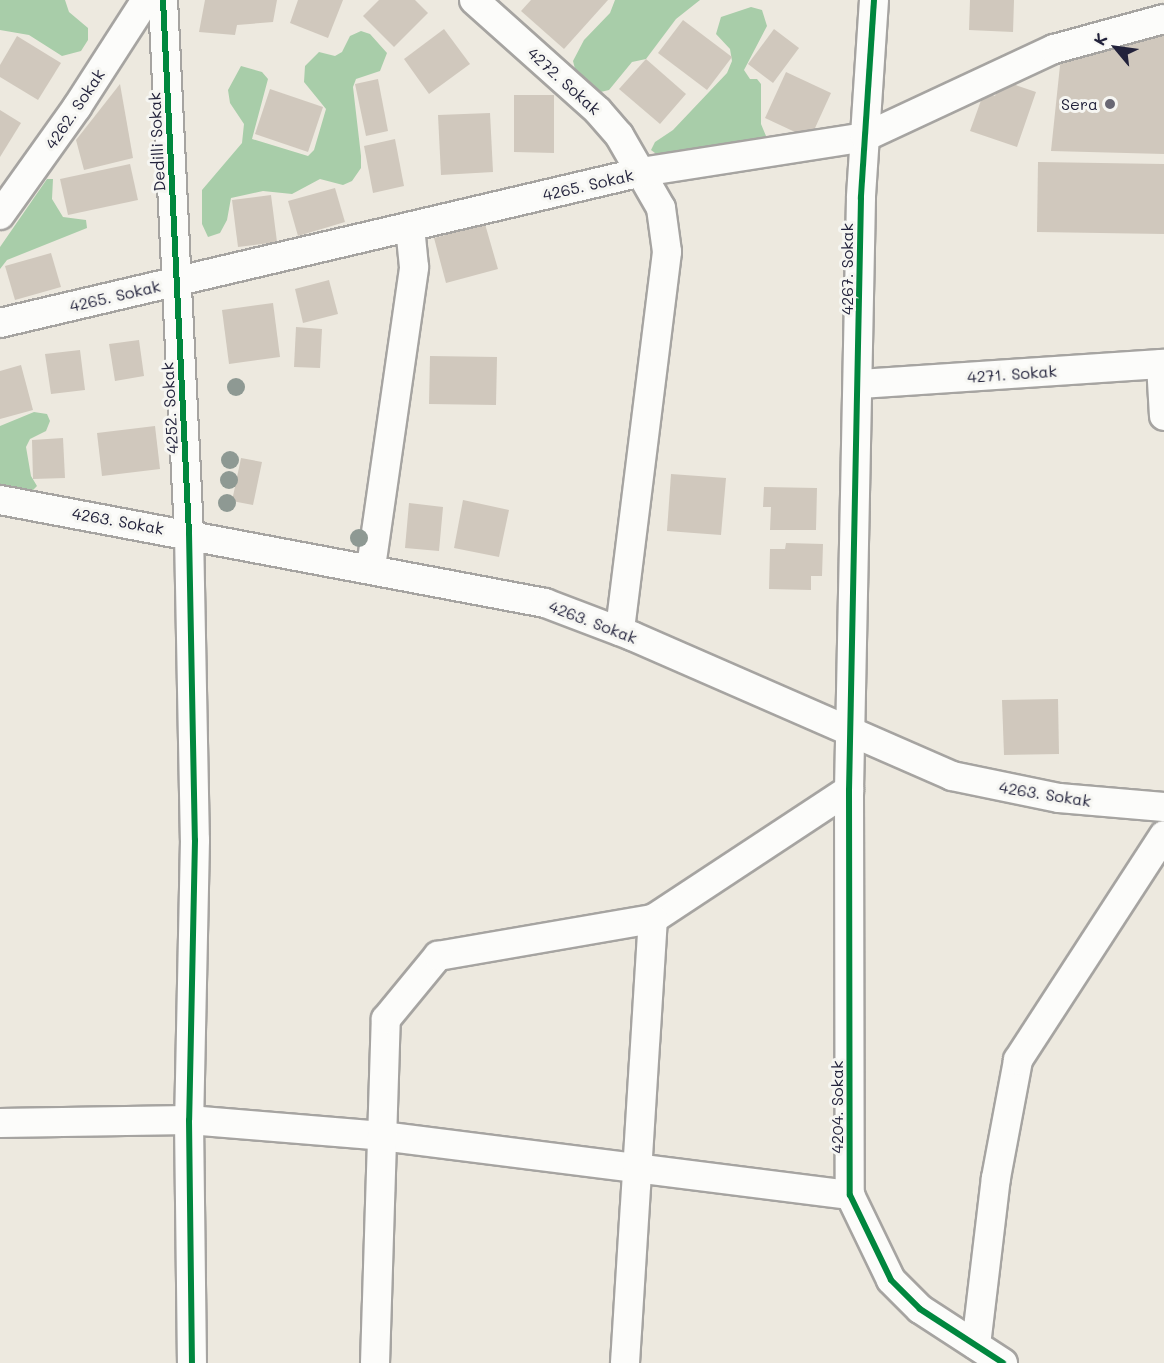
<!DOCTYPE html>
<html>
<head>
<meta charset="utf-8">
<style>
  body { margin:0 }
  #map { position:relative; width:1164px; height:1363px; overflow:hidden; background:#ede9df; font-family:Mali,sans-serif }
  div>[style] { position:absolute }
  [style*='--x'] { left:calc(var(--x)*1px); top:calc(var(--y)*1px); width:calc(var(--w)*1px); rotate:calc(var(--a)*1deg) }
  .forest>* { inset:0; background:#a8cda9 }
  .building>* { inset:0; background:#d0c8bd }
  .roads { filter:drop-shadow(2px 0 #a6a4a1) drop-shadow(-2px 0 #a6a4a1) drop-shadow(0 2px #a6a4a1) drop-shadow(0 -2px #a6a4a1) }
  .minor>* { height:28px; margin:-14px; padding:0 14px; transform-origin:14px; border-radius:14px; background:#fcfcfa }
  .cycleway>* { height:6px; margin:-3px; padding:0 3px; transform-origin:3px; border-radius:3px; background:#00873e }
  .trees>* { width:18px; height:18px; margin:-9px; border-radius:50%; background:#8e9993 }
  .dots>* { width:16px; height:16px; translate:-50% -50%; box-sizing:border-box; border:3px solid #f6f6f2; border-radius:50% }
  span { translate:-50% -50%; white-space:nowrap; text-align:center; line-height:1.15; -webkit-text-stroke:6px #f6f6f2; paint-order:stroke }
  .street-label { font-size:16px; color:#22223b }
  .poi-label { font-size:16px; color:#22223b }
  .right { translate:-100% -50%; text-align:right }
  .north { position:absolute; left:1086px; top:18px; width:60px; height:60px; -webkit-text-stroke:4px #f6f6f2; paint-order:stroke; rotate:299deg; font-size:16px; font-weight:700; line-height:24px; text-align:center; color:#22223b }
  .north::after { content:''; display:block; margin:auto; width:21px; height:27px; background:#22223b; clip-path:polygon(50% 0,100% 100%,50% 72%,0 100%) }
</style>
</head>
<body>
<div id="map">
  <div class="forest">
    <i style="clip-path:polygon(0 0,65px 0,69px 12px,88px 28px,88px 40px,81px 51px,62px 56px,29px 35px,0 30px)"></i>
    <i style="clip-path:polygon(615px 0,700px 0,676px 19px,646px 59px,632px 62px,609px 90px,592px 94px,578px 81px,573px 61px,584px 40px,610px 13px)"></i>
    <i style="clip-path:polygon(751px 7px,762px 10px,767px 26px,744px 70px,750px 79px,757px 79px,761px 84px,761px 124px,769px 143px,659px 156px,651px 150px,655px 142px,673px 130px,727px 73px,732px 61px,730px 49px,716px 34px,721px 17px)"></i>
    <i style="clip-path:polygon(361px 31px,370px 34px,387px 53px,380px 71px,356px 79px,353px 87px,361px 156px,361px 168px,352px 181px,343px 185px,320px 179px,292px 194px,263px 191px,231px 198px,227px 220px,220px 233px,208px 237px,202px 224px,202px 190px,242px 143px,244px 124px,230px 103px,228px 90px,241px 66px,262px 72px,268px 79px,252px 139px,308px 156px,314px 150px,326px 109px,304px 82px,305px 66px,319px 52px,335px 56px,342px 52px,350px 36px)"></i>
    <i style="clip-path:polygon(47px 179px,53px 179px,52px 199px,63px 217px,86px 220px,87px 228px,7px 260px,0 269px,0 247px)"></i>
    <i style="clip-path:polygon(34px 412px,47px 414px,50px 421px,46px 431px,30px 439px,26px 447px,31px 476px,37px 486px,31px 492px,0 487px,0 426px)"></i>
  </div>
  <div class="building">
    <i style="clip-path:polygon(205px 0,277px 0,273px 22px,237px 25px,235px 35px,199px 32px)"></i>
    <i style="clip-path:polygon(298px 0,343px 0,328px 38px,290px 23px)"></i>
    <i style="clip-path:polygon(379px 0,415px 0,428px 13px,394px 47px,363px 16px)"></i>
    <i style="clip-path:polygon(531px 0,608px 0,564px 49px,521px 11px)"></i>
    <i style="clip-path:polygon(970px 0,1014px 0,1013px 32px,969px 30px)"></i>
    <i style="clip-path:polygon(683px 20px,732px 57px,707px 90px,658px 53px)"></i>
    <i style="clip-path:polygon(444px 29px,470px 64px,429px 94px,404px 59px)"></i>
    <i style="clip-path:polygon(774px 29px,799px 48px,773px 83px,748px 64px)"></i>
    <i style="clip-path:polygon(1164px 35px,1164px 154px,1051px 151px,1061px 56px)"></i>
    <i style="clip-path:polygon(17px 36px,61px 63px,38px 100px,0 77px,0 65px)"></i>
    <i style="clip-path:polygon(646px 59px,686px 94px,660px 124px,619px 89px)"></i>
    <i style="clip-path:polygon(786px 72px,831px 93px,810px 139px,765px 118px)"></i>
    <i style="clip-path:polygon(378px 79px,388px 131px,366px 136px,355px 84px)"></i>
    <i style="clip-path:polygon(1001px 80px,1036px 92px,1017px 147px,970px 131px,984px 92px,995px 96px)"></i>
    <i style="clip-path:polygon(120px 84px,133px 158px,84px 170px,76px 140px)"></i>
    <i style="clip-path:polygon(270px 89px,323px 107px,308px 152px,255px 134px)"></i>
    <i style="clip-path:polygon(514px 95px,554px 95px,554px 153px,514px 152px)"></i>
    <i style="clip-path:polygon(0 110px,21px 123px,0 157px)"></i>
    <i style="clip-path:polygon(490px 113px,493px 172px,441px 175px,438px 115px)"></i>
    <i style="clip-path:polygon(395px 139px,404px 186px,373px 193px,364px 146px)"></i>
    <i style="clip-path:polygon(1038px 162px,1164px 164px,1164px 234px,1037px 232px)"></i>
    <i style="clip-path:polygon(130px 164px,138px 200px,68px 215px,60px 179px)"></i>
    <i style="clip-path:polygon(335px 188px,345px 222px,298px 236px,288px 201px)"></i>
    <i style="clip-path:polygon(271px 195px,277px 242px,238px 247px,232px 200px)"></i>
    <i style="clip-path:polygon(485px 224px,498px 269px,446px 283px,434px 238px)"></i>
    <i style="clip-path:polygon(51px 253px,61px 287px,15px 300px,5px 266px)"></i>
    <i style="clip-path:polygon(329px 280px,338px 314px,303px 323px,295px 289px)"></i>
    <i style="clip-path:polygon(273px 303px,280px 357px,229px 364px,222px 310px)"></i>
    <i style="clip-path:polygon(296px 327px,322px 329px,320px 368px,294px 367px)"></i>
    <i style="clip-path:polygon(139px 340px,144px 376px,115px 381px,109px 344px)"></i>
    <i style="clip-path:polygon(80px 350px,85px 390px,51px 394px,45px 354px)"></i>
    <i style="clip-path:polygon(430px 356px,497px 357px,496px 405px,429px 404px)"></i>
    <i style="clip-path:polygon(21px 365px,33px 410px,0 419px,0 371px)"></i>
    <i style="clip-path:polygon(155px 426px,160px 469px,102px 476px,97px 433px)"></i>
    <i style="clip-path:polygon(63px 438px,65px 478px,33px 479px,32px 440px)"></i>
    <i style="clip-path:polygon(241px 458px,262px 462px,253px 505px,232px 501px)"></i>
    <i style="clip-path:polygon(671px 474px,726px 478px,721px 535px,667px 531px)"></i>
    <i style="clip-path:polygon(764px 487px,817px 488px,816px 530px,770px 530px,771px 507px,763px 507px)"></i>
    <i style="clip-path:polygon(463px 500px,509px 510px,499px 557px,454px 548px)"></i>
    <i style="clip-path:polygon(409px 503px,443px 507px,439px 551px,405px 548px)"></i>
    <i style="clip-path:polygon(786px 543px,823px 544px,822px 576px,811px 576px,811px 590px,769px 589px,770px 549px,785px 549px)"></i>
    <i style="clip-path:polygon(1058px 699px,1059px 754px,1004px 755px,1002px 700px)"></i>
  </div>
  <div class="roads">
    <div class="minor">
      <i style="--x:163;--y:0;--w:534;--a:87.21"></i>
      <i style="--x:189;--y:533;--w:307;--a:88.9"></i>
      <i style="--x:195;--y:840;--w:280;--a:91.2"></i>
      <i style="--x:189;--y:1120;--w:243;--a:89.3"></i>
      <i style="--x:474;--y:0;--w:166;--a:41.8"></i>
      <i style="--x:598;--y:111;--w:32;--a:49"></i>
      <i style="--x:619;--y:135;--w:84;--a:60.1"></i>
      <i style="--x:661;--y:208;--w:44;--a:82.2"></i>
      <i style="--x:667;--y:252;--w:382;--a:97.1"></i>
      <i style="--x:874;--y:0;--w:198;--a:93.8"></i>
      <i style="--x:861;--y:198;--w:592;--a:91.16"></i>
      <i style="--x:849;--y:790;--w:405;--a:89.9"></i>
      <i style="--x:850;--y:1195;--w:94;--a:64.2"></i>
      <i style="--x:891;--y:1280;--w:41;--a:45"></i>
      <i style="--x:920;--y:1309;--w:99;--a:33"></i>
      <i style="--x:0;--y:215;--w:133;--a:-54.5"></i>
      <i style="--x:77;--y:107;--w:127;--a:-57.2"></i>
      <i style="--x:0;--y:323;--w:660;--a:-13.24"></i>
      <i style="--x:642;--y:172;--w:226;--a:-8.9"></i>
      <i style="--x:865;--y:137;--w:208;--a:-25"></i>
      <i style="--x:1054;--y:49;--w:114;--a:-15.3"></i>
      <i style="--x:1161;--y:364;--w:52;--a:86.7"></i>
      <i style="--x:860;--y:384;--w:305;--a:-3.8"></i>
      <i style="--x:0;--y:500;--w:555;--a:10.7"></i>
      <i style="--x:545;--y:603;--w:93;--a:20.8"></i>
      <i style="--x:632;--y:636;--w:349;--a:23.6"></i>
      <i style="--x:952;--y:776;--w:109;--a:11.6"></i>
      <i style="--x:1059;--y:798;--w:105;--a:4.9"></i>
      <i style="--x:371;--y:567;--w:303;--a:-81.8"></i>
      <i style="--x:414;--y:267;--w:40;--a:-95.7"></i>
      <i style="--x:0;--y:1123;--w:189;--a:-0.9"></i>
      <i style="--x:189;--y:1120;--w:194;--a:4.7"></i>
      <i style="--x:382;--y:1136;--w:472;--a:7.2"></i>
      <i style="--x:976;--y:1345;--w:168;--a:-83.2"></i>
      <i style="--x:996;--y:1178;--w:120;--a:-79.4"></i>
      <i style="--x:1018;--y:1060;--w:268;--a:-57"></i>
      <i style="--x:375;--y:1363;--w:344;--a:-88.2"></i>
      <i style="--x:386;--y:1019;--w:82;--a:-50.5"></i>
      <i style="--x:438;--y:956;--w:218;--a:-9.8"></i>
      <i style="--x:653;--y:919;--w:235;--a:-33.4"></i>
      <i style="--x:625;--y:1363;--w:445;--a:-86.4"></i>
    </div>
  </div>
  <div class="cycleway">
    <i style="--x:163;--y:0;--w:534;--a:87.21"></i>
    <i style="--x:189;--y:533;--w:307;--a:88.9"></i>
    <i style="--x:195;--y:840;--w:280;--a:91.2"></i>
    <i style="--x:189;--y:1120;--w:243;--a:89.3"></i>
    <i style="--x:874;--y:0;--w:198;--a:93.8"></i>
    <i style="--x:861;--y:198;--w:592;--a:91.16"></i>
    <i style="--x:849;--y:790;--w:405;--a:89.9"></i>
    <i style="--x:850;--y:1195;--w:94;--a:64.2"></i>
    <i style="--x:891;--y:1280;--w:41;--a:45"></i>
    <i style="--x:920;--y:1309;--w:99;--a:33"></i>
  </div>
  <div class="trees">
    <i style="left:236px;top:387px"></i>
    <i style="left:230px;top:460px"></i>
    <i style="left:229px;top:480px"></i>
    <i style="left:227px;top:503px"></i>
    <i style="left:359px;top:538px"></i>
  </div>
  <div class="dots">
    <i style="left:1110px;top:104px;background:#696874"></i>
  </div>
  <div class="street-label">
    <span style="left:564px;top:81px;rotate:42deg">4272. Sokak</span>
    <span style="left:75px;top:109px;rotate:-56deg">4262. Sokak</span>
    <span style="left:157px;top:142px;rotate:-93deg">Dedilli Sokak</span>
    <span style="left:588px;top:185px;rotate:-13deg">4265. Sokak</span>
    <span style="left:847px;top:269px;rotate:-90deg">4267. Sokak</span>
    <span style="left:115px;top:296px;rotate:-13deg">4265. Sokak</span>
    <span style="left:1012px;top:374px;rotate:-4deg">4271. Sokak</span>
    <span style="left:170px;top:408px;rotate:-93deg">4252. Sokak</span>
    <span style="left:118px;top:521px;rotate:10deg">4263. Sokak</span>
    <span style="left:593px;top:622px;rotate:21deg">4263. Sokak</span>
    <span style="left:1045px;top:794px;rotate:9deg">4263. Sokak</span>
    <span style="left:837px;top:1107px;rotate:-90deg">4204. Sokak</span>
  </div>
  <div class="poi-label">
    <span class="right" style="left:1098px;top:104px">Sera</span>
  </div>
  <div class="north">K</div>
</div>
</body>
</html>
